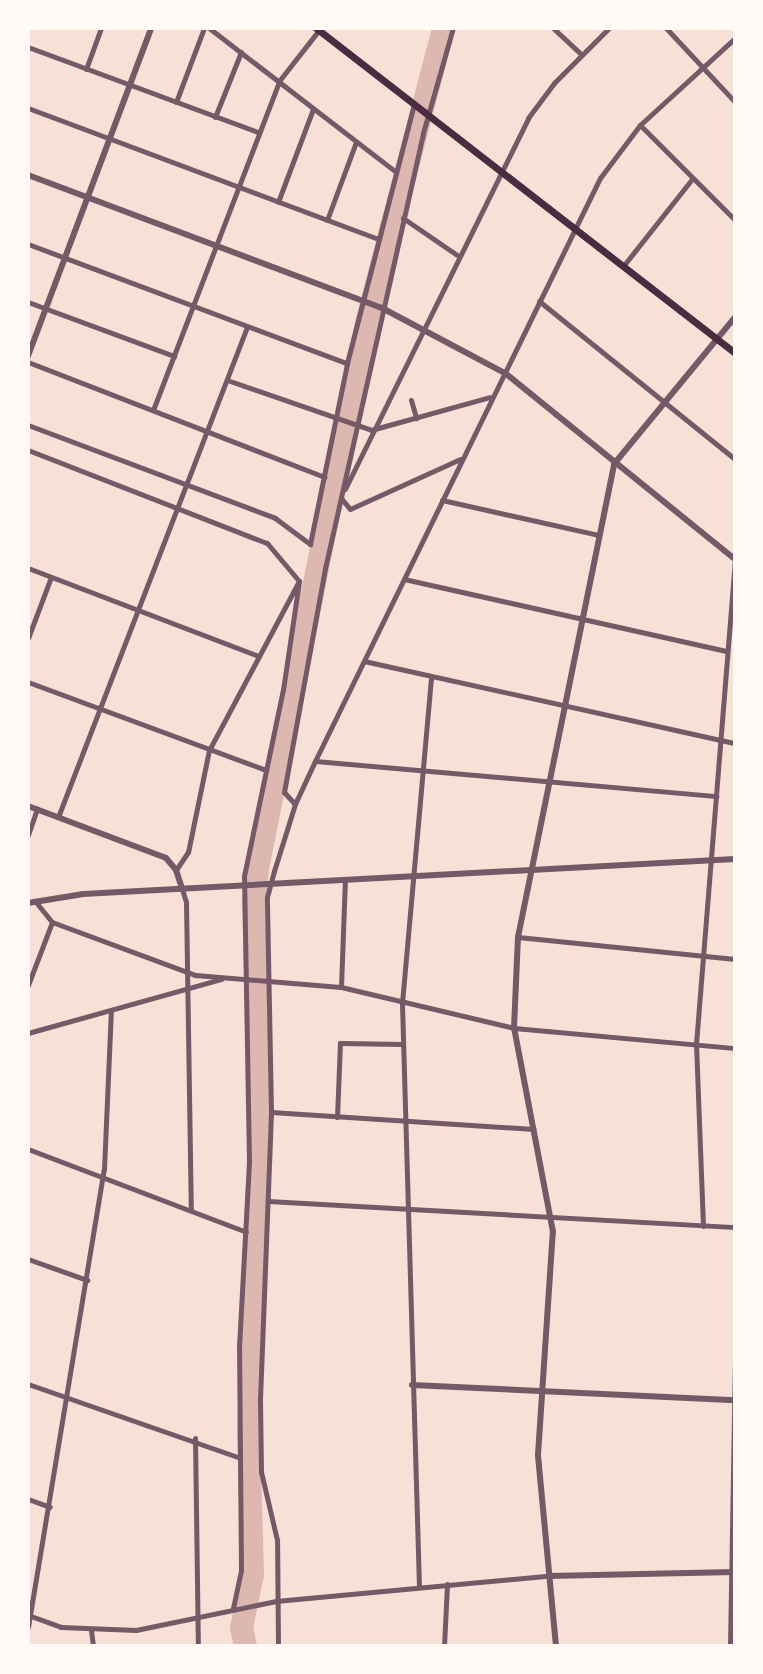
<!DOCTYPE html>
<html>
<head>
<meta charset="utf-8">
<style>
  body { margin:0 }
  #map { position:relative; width:763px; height:1674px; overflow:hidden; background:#f7e1d7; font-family:Barlow,sans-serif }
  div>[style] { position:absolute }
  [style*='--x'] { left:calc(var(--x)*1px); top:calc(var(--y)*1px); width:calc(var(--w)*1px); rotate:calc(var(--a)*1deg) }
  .river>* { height:23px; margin:-11.5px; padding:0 11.5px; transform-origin:11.5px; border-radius:11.5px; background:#dcb8b0 }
  .minor>* { height:5px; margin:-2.5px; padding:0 2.5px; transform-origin:2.5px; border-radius:2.5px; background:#755966 }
  .tertiary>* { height:6px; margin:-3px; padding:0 3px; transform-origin:3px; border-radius:3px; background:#755966 }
  .secondary>* { height:7px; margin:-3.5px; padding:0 3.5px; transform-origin:3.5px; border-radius:3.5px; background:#4a2c40 }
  span { translate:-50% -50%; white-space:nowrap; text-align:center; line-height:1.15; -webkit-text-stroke:7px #fffaf5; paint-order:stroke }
  .frame { position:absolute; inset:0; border:30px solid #fffaf5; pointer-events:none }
</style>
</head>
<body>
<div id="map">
  <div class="river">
    <i style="--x:245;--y:1646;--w:19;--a:-102"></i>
    <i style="--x:241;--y:1627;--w:54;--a:-78.3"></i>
    <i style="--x:252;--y:1574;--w:142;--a:-91.6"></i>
    <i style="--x:248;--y:1432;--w:304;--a:-87.9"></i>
    <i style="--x:259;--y:1128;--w:225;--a:-91.5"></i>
    <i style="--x:253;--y:903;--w:35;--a:-83"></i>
    <i style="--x:257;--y:868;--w:557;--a:-78.71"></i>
    <i style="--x:366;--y:322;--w:304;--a:-75.3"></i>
  </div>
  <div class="minor">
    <i style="--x:209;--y:28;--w:235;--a:37.6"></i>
    <i style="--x:553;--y:28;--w:38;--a:43"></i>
    <i style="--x:666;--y:28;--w:101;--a:47"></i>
    <i style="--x:28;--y:47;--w:245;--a:20.3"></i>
    <i style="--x:86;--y:69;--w:44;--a:-69.9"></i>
    <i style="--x:176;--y:102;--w:79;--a:-69.3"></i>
    <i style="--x:28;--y:108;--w:374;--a:20.5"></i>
    <i style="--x:215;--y:117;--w:70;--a:-68.2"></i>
    <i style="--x:640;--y:125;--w:134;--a:45"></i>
    <i style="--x:278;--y:202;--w:99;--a:-69.4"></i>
    <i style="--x:403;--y:218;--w:65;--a:34.4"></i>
    <i style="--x:327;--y:220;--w:83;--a:-69.6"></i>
    <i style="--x:28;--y:244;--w:340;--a:20.5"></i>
    <i style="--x:624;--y:265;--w:110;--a:-51.7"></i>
    <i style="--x:539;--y:301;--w:252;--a:38.9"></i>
    <i style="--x:28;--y:302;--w:156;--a:20.3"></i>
    <i style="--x:28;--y:362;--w:318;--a:21.2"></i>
    <i style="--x:227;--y:380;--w:152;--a:19.1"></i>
    <i style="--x:371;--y:430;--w:123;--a:-15.5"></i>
    <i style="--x:411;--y:400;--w:19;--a:74"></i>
    <i style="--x:153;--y:410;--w:352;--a:-69"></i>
    <i style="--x:279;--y:81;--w:65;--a:-51.9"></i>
    <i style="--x:28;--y:425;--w:264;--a:20.6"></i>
    <i style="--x:275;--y:518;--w:44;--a:36.6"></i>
    <i style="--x:310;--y:544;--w:185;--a:-78.4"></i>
    <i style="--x:347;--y:363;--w:268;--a:-75.5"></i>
    <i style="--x:28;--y:450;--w:256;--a:21.3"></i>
    <i style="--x:267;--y:543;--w:50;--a:49.9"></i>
    <i style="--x:299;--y:581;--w:191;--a:118"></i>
    <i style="--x:209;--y:750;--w:104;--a:101.6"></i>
    <i style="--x:188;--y:852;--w:22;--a:124"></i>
    <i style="--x:345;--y:489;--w:414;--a:-63.7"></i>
    <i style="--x:528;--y:118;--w:44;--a:-53.4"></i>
    <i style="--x:554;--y:83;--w:78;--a:-45"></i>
    <i style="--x:341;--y:498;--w:14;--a:51"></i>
    <i style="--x:350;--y:509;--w:121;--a:-24.4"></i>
    <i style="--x:442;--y:500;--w:161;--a:12.6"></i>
    <i style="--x:28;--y:568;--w:247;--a:20.9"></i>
    <i style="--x:404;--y:579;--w:330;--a:12.6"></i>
    <i style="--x:28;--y:638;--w:65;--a:-69.3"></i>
    <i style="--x:364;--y:661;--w:380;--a:12.5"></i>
    <i style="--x:28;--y:682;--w:254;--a:20.3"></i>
    <i style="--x:315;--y:761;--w:403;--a:5"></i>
    <i style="--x:295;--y:804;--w:16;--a:-133"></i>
    <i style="--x:284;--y:792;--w:232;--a:-79.6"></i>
    <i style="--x:326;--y:564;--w:442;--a:-77.3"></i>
    <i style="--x:423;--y:133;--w:109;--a:-74.1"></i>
    <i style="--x:58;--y:817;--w:525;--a:-68.91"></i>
    <i style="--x:28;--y:835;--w:28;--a:-71"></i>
    <i style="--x:182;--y:889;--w:14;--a:73"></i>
    <i style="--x:186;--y:902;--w:308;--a:89.1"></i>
    <i style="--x:35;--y:901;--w:27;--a:51"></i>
    <i style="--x:52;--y:922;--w:153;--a:20.3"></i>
    <i style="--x:195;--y:975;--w:146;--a:4.7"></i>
    <i style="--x:341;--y:987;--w:178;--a:13.3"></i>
    <i style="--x:514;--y:1028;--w:222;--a:5.2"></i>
    <i style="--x:518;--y:937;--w:218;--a:5.8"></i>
    <i style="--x:28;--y:985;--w:67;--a:-69.1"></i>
    <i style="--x:341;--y:987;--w:107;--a:-87.9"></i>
    <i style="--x:28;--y:1033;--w:201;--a:-15.6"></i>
    <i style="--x:271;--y:1112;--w:263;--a:3.7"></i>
    <i style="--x:337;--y:1117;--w:74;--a:-87.7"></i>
    <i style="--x:340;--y:1043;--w:63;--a:0.9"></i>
    <i style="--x:28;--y:1149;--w:233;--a:20.8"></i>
    <i style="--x:268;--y:1201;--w:468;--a:3.2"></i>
    <i style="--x:703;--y:1226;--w:182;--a:-92.2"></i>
    <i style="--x:696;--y:1044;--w:488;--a:-85.4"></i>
    <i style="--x:28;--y:1259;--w:63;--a:19.6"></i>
    <i style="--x:28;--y:1384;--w:222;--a:19.2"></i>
    <i style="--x:195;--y:1438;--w:208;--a:89.2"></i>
    <i style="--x:28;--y:1499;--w:23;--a:20"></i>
    <i style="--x:419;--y:1587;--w:584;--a:-91.67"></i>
    <i style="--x:402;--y:1003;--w:328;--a:-84.9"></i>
    <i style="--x:233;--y:1608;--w:39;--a:-78"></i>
    <i style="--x:241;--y:1570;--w:223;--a:-90.5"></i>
    <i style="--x:239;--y:1347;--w:186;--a:-86.9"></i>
    <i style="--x:249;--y:1161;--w:285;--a:-91"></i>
    <i style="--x:244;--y:876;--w:190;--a:-78.2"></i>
    <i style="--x:283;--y:690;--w:110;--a:-81.6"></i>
    <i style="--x:28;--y:1615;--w:35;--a:20"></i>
    <i style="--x:61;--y:1627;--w:75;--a:2.3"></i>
    <i style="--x:136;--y:1630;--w:143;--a:-11.7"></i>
    <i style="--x:276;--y:1601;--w:273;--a:-5.3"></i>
    <i style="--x:28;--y:1627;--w:464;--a:-80.6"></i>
    <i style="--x:104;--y:1169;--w:158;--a:-87.5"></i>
    <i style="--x:91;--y:1630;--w:16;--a:83"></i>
    <i style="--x:278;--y:1646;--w:106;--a:-90.5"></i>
    <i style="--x:277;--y:1540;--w:70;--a:-103.2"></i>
    <i style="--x:261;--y:1472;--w:73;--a:-90.8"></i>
    <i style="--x:260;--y:1399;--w:287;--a:-87.8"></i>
    <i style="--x:271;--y:1112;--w:215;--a:-91.1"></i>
    <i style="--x:267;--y:897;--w:27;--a:-75"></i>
    <i style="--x:274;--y:871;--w:70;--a:-72.6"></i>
    <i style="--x:295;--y:804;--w:47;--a:-65.1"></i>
    <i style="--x:315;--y:761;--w:649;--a:-63.95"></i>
    <i style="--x:600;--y:178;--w:66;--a:-53"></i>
    <i style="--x:640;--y:125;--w:129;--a:-42.5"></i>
    <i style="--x:444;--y:1646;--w:62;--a:-87.2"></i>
    <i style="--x:730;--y:1646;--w:289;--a:-89"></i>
  </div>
  <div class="tertiary">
    <i style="--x:28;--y:175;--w:378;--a:20.6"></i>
    <i style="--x:382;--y:308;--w:139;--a:27.9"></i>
    <i style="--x:505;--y:373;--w:296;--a:39"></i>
    <i style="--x:28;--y:356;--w:350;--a:-69.4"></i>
    <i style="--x:28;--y:806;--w:147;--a:20.6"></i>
    <i style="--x:166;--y:858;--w:16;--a:50"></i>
    <i style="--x:176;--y:870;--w:20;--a:72"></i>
    <i style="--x:28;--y:903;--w:56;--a:-9.3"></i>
    <i style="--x:83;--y:894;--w:653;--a:-3.07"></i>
    <i style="--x:412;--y:1385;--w:323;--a:2.7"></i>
    <i style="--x:548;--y:1576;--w:187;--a:-1.2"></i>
    <i style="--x:556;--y:1646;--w:192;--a:-95.4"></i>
    <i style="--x:538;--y:1455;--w:224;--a:-86.2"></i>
    <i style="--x:553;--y:1232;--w:208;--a:-100.8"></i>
    <i style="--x:514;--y:1028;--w:91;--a:-87.5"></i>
    <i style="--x:518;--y:937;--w:483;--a:-78.5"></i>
    <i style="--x:614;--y:464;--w:190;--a:-50.5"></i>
  </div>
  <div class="secondary">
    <i style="--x:316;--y:28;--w:530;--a:37.8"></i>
  </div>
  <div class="frame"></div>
</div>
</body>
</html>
